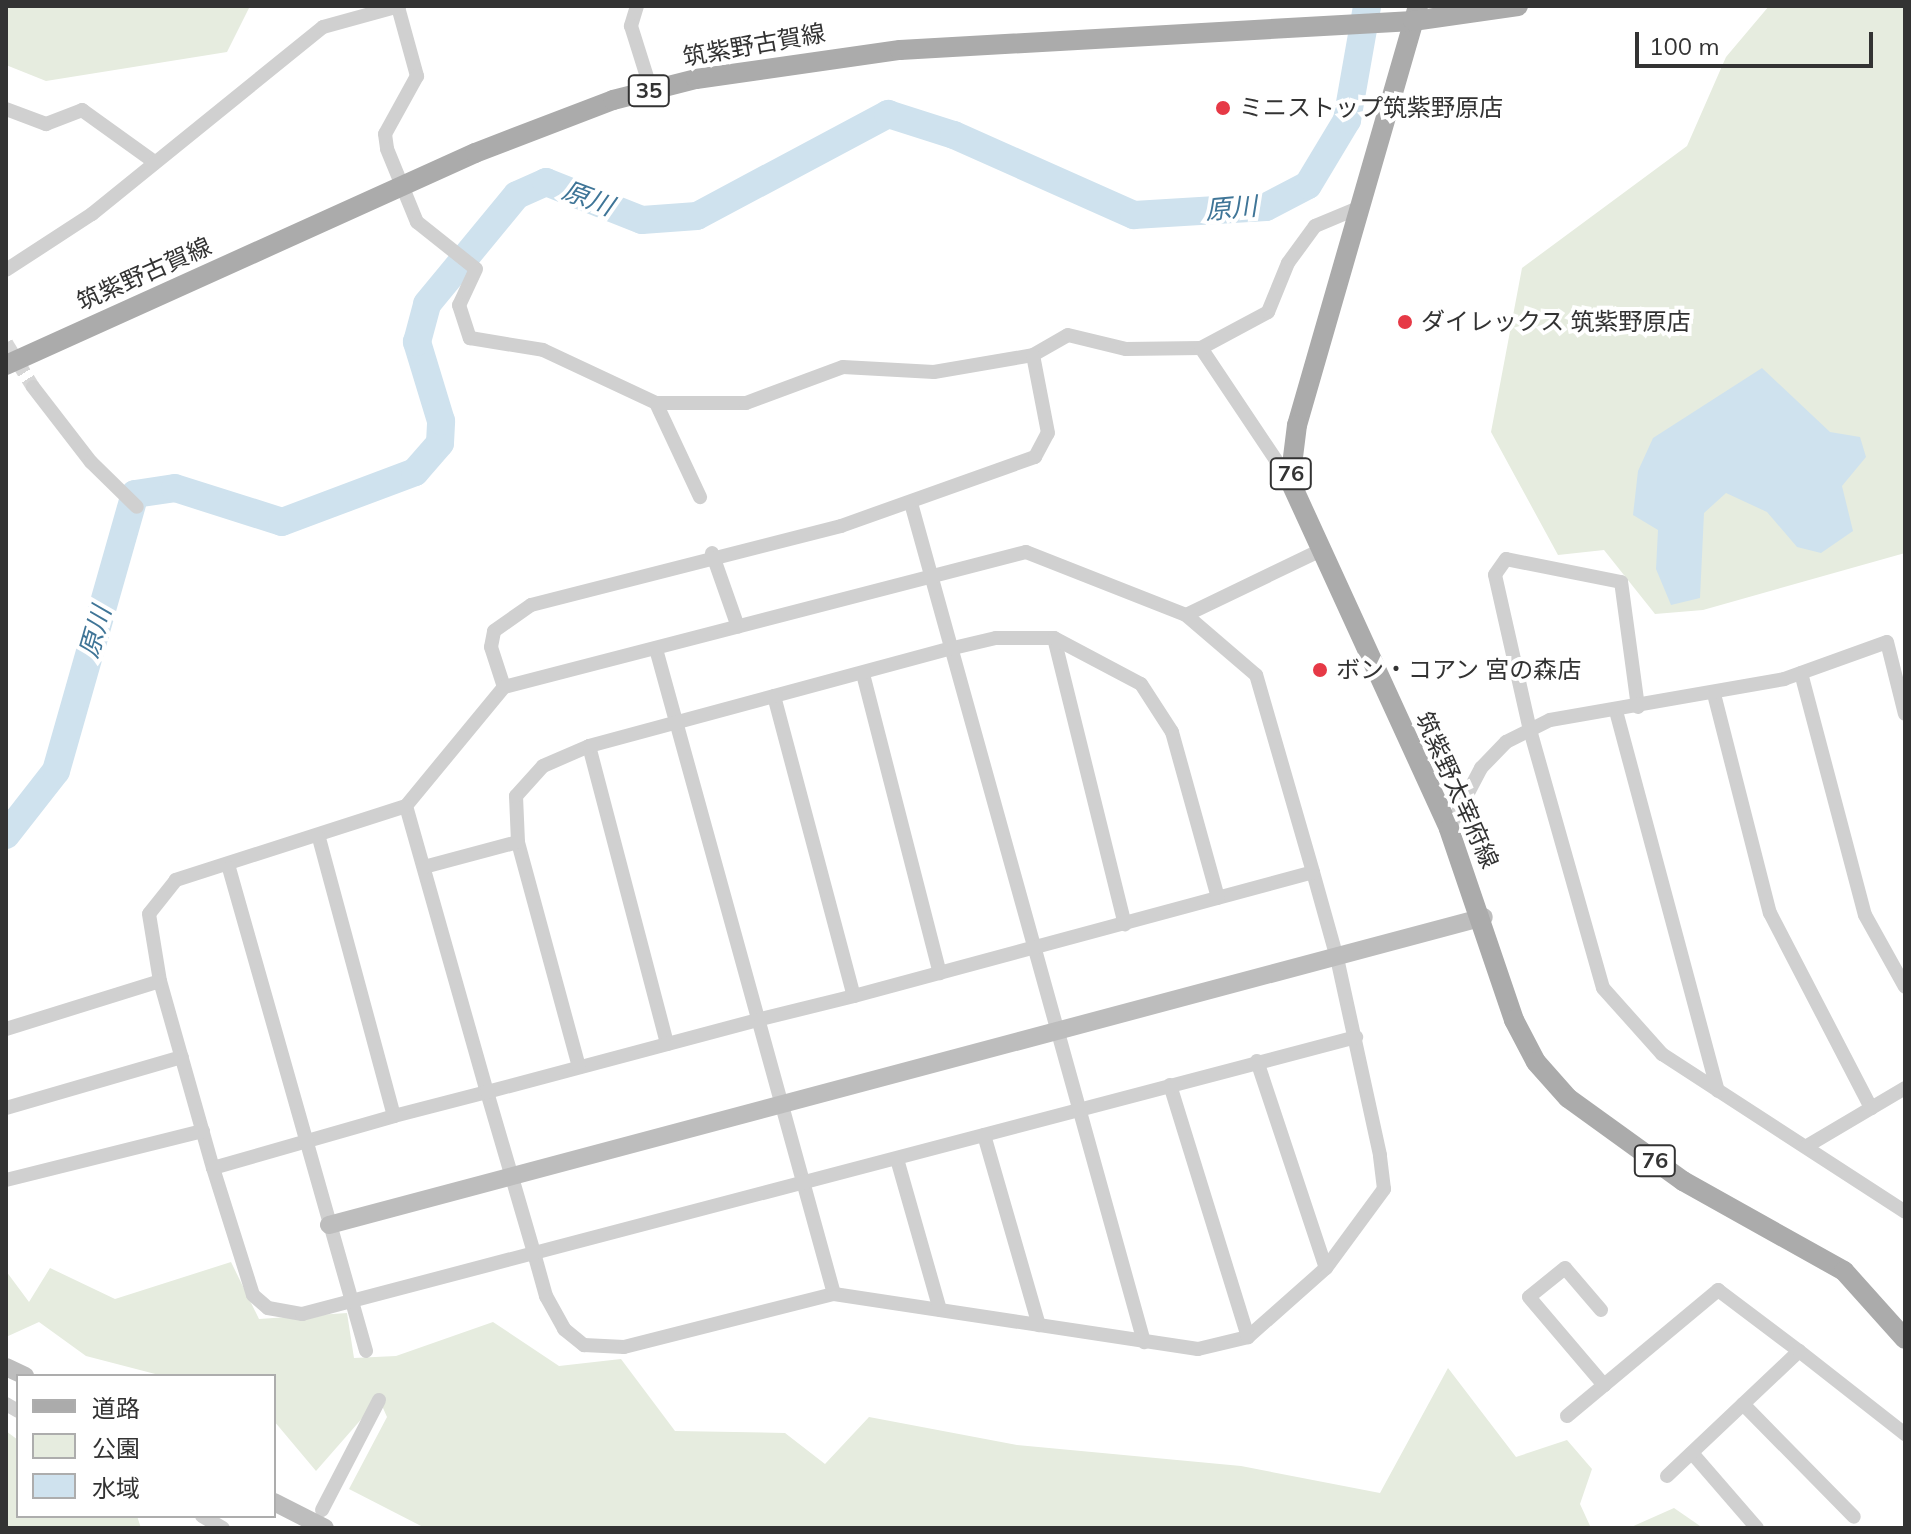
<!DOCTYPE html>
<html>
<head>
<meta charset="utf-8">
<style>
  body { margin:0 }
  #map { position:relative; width:1911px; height:1534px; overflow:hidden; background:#fff; font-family:Mulish,"Noto Sans JP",sans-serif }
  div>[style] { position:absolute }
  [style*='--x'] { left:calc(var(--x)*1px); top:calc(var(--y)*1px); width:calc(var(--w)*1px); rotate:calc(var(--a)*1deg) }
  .green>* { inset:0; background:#e6ecdf }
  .water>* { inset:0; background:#cfe2ee }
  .river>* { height:28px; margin:-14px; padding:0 14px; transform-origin:14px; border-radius:14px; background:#cfe2ee }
  .street-tunnel>* { height:14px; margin-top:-7px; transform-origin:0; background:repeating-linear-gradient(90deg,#d6d6d6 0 14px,transparent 0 21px) }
  .street>* { height:14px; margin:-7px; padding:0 7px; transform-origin:7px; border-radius:7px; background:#d0d0d0 }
  .secondary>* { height:18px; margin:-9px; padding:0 9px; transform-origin:9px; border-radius:9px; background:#bdbdbd }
  .primary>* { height:20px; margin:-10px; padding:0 10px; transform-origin:10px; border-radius:10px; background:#ababab }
  .dots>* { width:22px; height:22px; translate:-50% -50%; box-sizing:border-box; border:4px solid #fff; border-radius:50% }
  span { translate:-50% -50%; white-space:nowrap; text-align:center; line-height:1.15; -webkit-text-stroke:8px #fff; paint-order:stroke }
  .shield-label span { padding:2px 6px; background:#fff; border:2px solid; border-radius:6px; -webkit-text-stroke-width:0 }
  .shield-label { font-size:22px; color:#333; font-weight:700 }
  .street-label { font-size:24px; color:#333 }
  .poi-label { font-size:24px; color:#333 }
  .left { translate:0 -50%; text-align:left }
  .water-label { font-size:26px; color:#3f7597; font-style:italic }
  .frame { position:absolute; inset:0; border:8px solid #333; pointer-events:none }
  .legend { position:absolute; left:16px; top:1374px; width:260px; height:144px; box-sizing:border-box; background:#fff; border:2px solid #adadad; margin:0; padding:10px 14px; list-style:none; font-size:24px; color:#333 }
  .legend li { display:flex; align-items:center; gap:16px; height:40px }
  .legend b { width:40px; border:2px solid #adadad }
  .scale { position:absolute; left:1635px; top:32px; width:238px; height:36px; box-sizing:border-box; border:4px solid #333; border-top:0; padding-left:10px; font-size:24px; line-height:28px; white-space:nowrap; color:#333; -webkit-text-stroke:6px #fff; paint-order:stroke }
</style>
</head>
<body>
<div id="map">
  <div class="green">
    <i style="clip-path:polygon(6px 6px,250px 6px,227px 52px,46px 81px,6px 65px)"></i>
    <i style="clip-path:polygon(1769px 6px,1905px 6px,1905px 553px,1703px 610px,1655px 614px,1604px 550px,1558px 555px,1491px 432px,1522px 268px,1687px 146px,1726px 57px)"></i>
    <i style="clip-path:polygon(231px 1262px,259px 1319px,347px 1313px,354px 1358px,396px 1356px,493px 1322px,559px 1366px,621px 1359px,675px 1431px,785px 1433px,825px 1464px,869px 1417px,1017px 1445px,1241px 1466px,1380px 1493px,1448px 1368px,1516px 1457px,1567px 1440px,1592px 1469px,1580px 1504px,1591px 1528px,425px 1528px,349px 1489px,387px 1417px,379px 1399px,316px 1471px,274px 1421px,274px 1376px,163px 1376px,86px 1356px,39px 1322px,6px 1337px,6px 1271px,29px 1302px,50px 1268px,115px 1299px)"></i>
    <i style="clip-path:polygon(6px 1431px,18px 1440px,18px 1516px,137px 1516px,141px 1528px,6px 1528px)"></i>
    <i style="clip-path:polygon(1674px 1508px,1703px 1528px,1629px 1528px)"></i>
  </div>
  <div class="water">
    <i style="clip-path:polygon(1762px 368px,1830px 432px,1860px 437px,1866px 457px,1842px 486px,1853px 531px,1821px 553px,1797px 547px,1767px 512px,1726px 493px,1704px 513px,1700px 598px,1671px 605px,1656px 569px,1658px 530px,1633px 515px,1638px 471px,1653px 438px)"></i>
  </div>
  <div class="river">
    <i style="--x:6;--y:835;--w:81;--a:-52"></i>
    <i style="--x:56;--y:771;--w:288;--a:-74.1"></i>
    <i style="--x:135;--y:494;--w:40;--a:-8.5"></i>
    <i style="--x:175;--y:488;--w:112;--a:17.6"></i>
    <i style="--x:282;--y:522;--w:142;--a:-20.6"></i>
    <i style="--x:415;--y:472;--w:38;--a:-49"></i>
    <i style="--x:440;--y:443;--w:22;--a:-87"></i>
    <i style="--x:441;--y:421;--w:83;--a:-106.9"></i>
    <i style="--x:417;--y:342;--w:39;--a:-75"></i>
    <i style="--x:427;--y:304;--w:141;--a:-50.5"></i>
    <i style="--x:517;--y:195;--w:32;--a:-24"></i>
    <i style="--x:546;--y:182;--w:103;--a:21.6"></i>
    <i style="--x:642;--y:220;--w:55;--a:-4.2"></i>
    <i style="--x:697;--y:216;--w:217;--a:-28.1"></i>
    <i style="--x:888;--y:114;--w:69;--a:17.7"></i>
    <i style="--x:954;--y:135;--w:197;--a:24"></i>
    <i style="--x:1134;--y:215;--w:132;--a:-3.5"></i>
    <i style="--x:1266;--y:207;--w:47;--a:-27.6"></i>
    <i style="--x:1308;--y:185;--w:76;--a:-59"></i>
    <i style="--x:1347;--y:120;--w:116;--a:-80"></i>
  </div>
  <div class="street-tunnel">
    <i style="--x:6;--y:343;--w:52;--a:58.5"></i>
  </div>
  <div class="street">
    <i style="--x:637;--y:6;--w:21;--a:107"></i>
    <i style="--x:631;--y:26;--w:67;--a:72.6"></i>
    <i style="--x:398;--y:7;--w:72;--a:74.6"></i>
    <i style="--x:417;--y:76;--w:66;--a:118.9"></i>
    <i style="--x:385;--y:134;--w:15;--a:82"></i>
    <i style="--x:387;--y:149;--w:79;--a:67.7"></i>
    <i style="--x:417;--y:222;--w:75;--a:38.5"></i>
    <i style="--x:476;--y:269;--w:40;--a:115"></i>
    <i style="--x:459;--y:305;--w:35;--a:72"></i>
    <i style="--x:470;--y:338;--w:74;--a:9.3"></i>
    <i style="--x:543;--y:350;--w:125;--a:25.1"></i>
    <i style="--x:656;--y:403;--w:90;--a:0"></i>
    <i style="--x:746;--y:403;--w:103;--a:-20.4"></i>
    <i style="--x:843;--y:367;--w:91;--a:3.1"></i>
    <i style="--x:934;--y:372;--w:100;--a:-9.7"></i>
    <i style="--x:1033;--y:355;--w:40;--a:-29.7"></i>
    <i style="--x:1068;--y:335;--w:60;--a:13.6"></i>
    <i style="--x:1126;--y:349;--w:75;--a:-0.8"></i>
    <i style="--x:1201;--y:348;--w:160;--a:56.2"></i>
    <i style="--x:6;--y:109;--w:43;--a:20.6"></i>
    <i style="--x:46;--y:124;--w:39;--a:-21"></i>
    <i style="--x:82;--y:110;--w:87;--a:35.7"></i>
    <i style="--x:6;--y:270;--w:103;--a:-33.1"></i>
    <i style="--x:92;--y:214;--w:297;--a:-39"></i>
    <i style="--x:323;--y:27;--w:79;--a:-15.4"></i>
    <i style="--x:1201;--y:348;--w:76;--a:-28.2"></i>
    <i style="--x:1268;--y:312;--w:53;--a:-67.8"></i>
    <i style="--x:1288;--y:263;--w:46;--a:-53.9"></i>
    <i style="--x:1315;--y:226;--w:47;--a:-22.7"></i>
    <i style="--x:33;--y:387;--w:95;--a:52.3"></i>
    <i style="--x:91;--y:462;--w:64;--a:44.4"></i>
    <i style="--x:656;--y:403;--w:104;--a:64.9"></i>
    <i style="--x:911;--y:503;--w:871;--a:74.48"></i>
    <i style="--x:712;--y:553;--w:78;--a:70.6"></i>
    <i style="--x:1186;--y:615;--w:145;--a:-25.7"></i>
    <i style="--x:1054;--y:638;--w:295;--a:76.1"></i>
    <i style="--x:656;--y:649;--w:669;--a:74.57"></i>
    <i style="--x:1801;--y:673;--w:250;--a:75.2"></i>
    <i style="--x:1865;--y:915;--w:82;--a:60.9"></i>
    <i style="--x:863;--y:674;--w:309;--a:75.6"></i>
    <i style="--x:504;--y:687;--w:42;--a:-108"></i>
    <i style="--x:491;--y:647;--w:16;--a:-79"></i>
    <i style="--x:494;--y:631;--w:45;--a:-35.1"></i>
    <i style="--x:531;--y:605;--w:320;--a:-14.3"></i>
    <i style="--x:841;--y:526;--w:206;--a:-19.6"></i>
    <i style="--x:1035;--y:457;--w:27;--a:-62"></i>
    <i style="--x:1048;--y:433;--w:79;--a:-100.9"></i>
    <i style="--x:1714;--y:694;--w:226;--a:75.7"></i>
    <i style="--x:1770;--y:913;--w:220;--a:62.6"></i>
    <i style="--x:774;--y:696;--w:310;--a:75.1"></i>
    <i style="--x:1638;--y:707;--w:126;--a:-97.7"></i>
    <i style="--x:1621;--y:582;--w:117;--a:-168.7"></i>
    <i style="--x:1506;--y:559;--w:19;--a:125"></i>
    <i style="--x:1495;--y:575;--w:159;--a:77.3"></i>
    <i style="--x:1530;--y:730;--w:268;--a:74.2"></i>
    <i style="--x:1603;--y:988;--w:89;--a:48.2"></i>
    <i style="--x:1662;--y:1054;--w:290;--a:33"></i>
    <i style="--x:1616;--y:711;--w:393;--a:75"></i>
    <i style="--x:589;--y:746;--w:308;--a:75.3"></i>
    <i style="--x:406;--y:806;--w:297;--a:74.2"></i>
    <i style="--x:487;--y:1092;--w:168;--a:73.7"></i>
    <i style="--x:534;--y:1253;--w:45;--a:74.4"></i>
    <i style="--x:546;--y:1296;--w:38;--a:61"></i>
    <i style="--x:564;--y:1329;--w:26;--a:39"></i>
    <i style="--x:584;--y:1345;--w:40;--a:2.9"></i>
    <i style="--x:624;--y:1347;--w:217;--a:-14.2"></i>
    <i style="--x:834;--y:1294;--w:368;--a:8.6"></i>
    <i style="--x:1198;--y:1349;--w:51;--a:-13.5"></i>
    <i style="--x:1248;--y:1337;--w:104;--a:-41.5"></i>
    <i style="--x:1326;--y:1268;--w:98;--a:-53.7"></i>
    <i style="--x:1384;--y:1189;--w:34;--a:-97"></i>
    <i style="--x:1380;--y:1155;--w:202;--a:-102.3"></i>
    <i style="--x:1337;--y:958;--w:89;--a:-105.6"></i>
    <i style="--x:1313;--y:872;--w:205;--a:-106.1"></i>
    <i style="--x:1256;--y:675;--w:92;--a:-139.4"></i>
    <i style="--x:1186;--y:615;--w:172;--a:-158.5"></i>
    <i style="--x:1026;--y:552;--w:539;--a:165.5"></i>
    <i style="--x:504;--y:687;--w:154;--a:129.5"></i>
    <i style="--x:406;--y:806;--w:242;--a:162.2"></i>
    <i style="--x:176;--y:880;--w:43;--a:128.5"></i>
    <i style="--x:149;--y:914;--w:68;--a:80.7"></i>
    <i style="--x:160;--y:981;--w:194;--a:74.2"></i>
    <i style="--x:213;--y:1168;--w:188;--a:-16"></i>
    <i style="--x:394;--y:1116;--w:96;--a:-14.5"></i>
    <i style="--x:487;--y:1092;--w:284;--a:-14.9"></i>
    <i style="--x:761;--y:1019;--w:96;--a:-13.9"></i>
    <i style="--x:854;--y:996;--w:475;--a:-15.1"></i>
    <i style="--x:1449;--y:829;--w:69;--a:-62.3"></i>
    <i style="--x:1481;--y:768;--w:36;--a:-46"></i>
    <i style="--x:1506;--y:742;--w:49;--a:-26.6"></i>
    <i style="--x:1550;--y:720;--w:238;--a:-9.9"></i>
    <i style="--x:1784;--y:679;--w:109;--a:-19.8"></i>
    <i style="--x:1887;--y:642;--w:74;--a:76"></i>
    <i style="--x:319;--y:838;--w:288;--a:74.9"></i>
    <i style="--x:424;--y:867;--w:97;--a:-14.9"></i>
    <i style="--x:229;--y:868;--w:502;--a:74.16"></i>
    <i style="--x:6;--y:1029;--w:161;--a:-17.3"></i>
    <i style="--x:1257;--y:1061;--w:218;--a:71.6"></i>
    <i style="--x:579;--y:1067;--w:233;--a:-105.2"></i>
    <i style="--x:518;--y:842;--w:46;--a:-92.5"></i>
    <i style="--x:516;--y:796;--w:40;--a:-48"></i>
    <i style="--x:543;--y:766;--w:50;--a:-23.5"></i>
    <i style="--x:589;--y:746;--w:373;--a:-15.1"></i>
    <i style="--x:949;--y:649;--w:48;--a:-13.2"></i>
    <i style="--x:996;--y:638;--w:58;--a:0"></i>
    <i style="--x:1054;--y:638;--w:98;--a:27.9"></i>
    <i style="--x:1141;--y:684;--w:57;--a:57.1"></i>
    <i style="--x:1172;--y:732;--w:172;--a:74.5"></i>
    <i style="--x:1170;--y:1085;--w:264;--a:72.8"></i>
    <i style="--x:6;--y:1108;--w:183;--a:-16.2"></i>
    <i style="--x:984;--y:1135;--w:198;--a:73.9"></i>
    <i style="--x:1807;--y:1146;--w:114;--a:-30.6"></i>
    <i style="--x:897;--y:1159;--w:157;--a:74.1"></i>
    <i style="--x:213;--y:1168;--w:133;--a:72.5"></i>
    <i style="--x:253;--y:1295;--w:20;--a:41"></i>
    <i style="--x:268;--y:1308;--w:35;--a:10"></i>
    <i style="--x:302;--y:1314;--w:1090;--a:-14.72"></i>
    <i style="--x:6;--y:1180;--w:203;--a:-14"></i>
    <i style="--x:1601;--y:1310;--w:55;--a:-130.6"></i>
    <i style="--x:1565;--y:1268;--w:46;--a:141.1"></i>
    <i style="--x:1529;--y:1297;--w:116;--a:49.6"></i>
    <i style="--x:6;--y:1404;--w:14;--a:30"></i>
    <i style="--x:1743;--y:1404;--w:158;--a:45.5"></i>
    <i style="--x:1567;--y:1416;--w:197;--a:-39.8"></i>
    <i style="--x:1718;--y:1290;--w:101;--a:37"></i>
    <i style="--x:1692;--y:1453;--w:99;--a:49.1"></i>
    <i style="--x:1667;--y:1476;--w:182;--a:-43.4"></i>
    <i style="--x:1799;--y:1351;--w:135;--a:38.1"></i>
    <i style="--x:322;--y:1510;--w:124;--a:-62.6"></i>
    <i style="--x:202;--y:1516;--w:24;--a:30"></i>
  </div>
  <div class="secondary">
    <i style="--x:329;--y:1225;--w:1195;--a:-14.93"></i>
    <i style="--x:6;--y:1367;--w:21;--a:25"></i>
    <i style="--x:274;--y:1502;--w:57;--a:27"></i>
  </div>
  <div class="primary">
    <i style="--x:1418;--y:6;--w:436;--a:106.1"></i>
    <i style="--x:1297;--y:425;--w:56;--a:97.1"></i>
    <i style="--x:1290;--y:481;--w:383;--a:65.4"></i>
    <i style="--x:1449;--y:829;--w:202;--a:71.2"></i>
    <i style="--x:1514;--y:1020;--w:47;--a:62.4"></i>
    <i style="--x:1536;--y:1062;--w:48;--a:48.4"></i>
    <i style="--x:1568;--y:1098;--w:142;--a:35.8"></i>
    <i style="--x:1683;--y:1181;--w:184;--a:29.2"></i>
    <i style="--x:1844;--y:1271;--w:91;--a:48.1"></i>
    <i style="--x:6;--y:365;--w:515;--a:-24.32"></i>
    <i style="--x:475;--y:153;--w:148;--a:-21"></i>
    <i style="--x:613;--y:100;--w:86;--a:-14.2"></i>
    <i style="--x:696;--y:79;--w:206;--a:-8.1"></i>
    <i style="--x:900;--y:50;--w:514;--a:-3.24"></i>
    <i style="--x:1413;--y:21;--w:106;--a:-8.1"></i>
  </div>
  <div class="dots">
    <i style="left:1223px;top:108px;background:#e63946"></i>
    <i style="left:1405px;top:322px;background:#e63946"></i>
    <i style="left:1320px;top:670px;background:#e63946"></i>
  </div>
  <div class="shield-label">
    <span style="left:649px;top:91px">35</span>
    <span style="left:1291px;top:474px">76</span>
    <span style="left:1655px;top:1161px">76</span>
  </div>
  <div class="street-label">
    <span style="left:754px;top:45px;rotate:-10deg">筑紫野古賀線</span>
    <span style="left:144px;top:274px;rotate:-24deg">筑紫野古賀線</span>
    <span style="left:1457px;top:790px;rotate:66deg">筑紫野太宰府線</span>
  </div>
  <div class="poi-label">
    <span class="left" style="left:1239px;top:108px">ミニストップ筑紫野原店</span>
    <span class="left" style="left:1421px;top:322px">ダイレックス 筑紫野原店</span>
    <span class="left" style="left:1336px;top:670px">ボン・コアン 宮の森店</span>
  </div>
  <div class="water-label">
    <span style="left:588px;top:198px;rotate:21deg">原川</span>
    <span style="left:1231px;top:208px;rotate:-5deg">原川</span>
    <span style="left:95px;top:632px;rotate:-74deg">原川</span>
  </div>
  <div class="frame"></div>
  <ul class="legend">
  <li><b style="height:10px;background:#ababab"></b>道路</li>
  <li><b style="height:22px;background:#e6ecdf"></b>公園</li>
  <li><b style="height:22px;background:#cfe2ee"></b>水域</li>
  </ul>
  <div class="scale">100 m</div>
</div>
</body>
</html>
